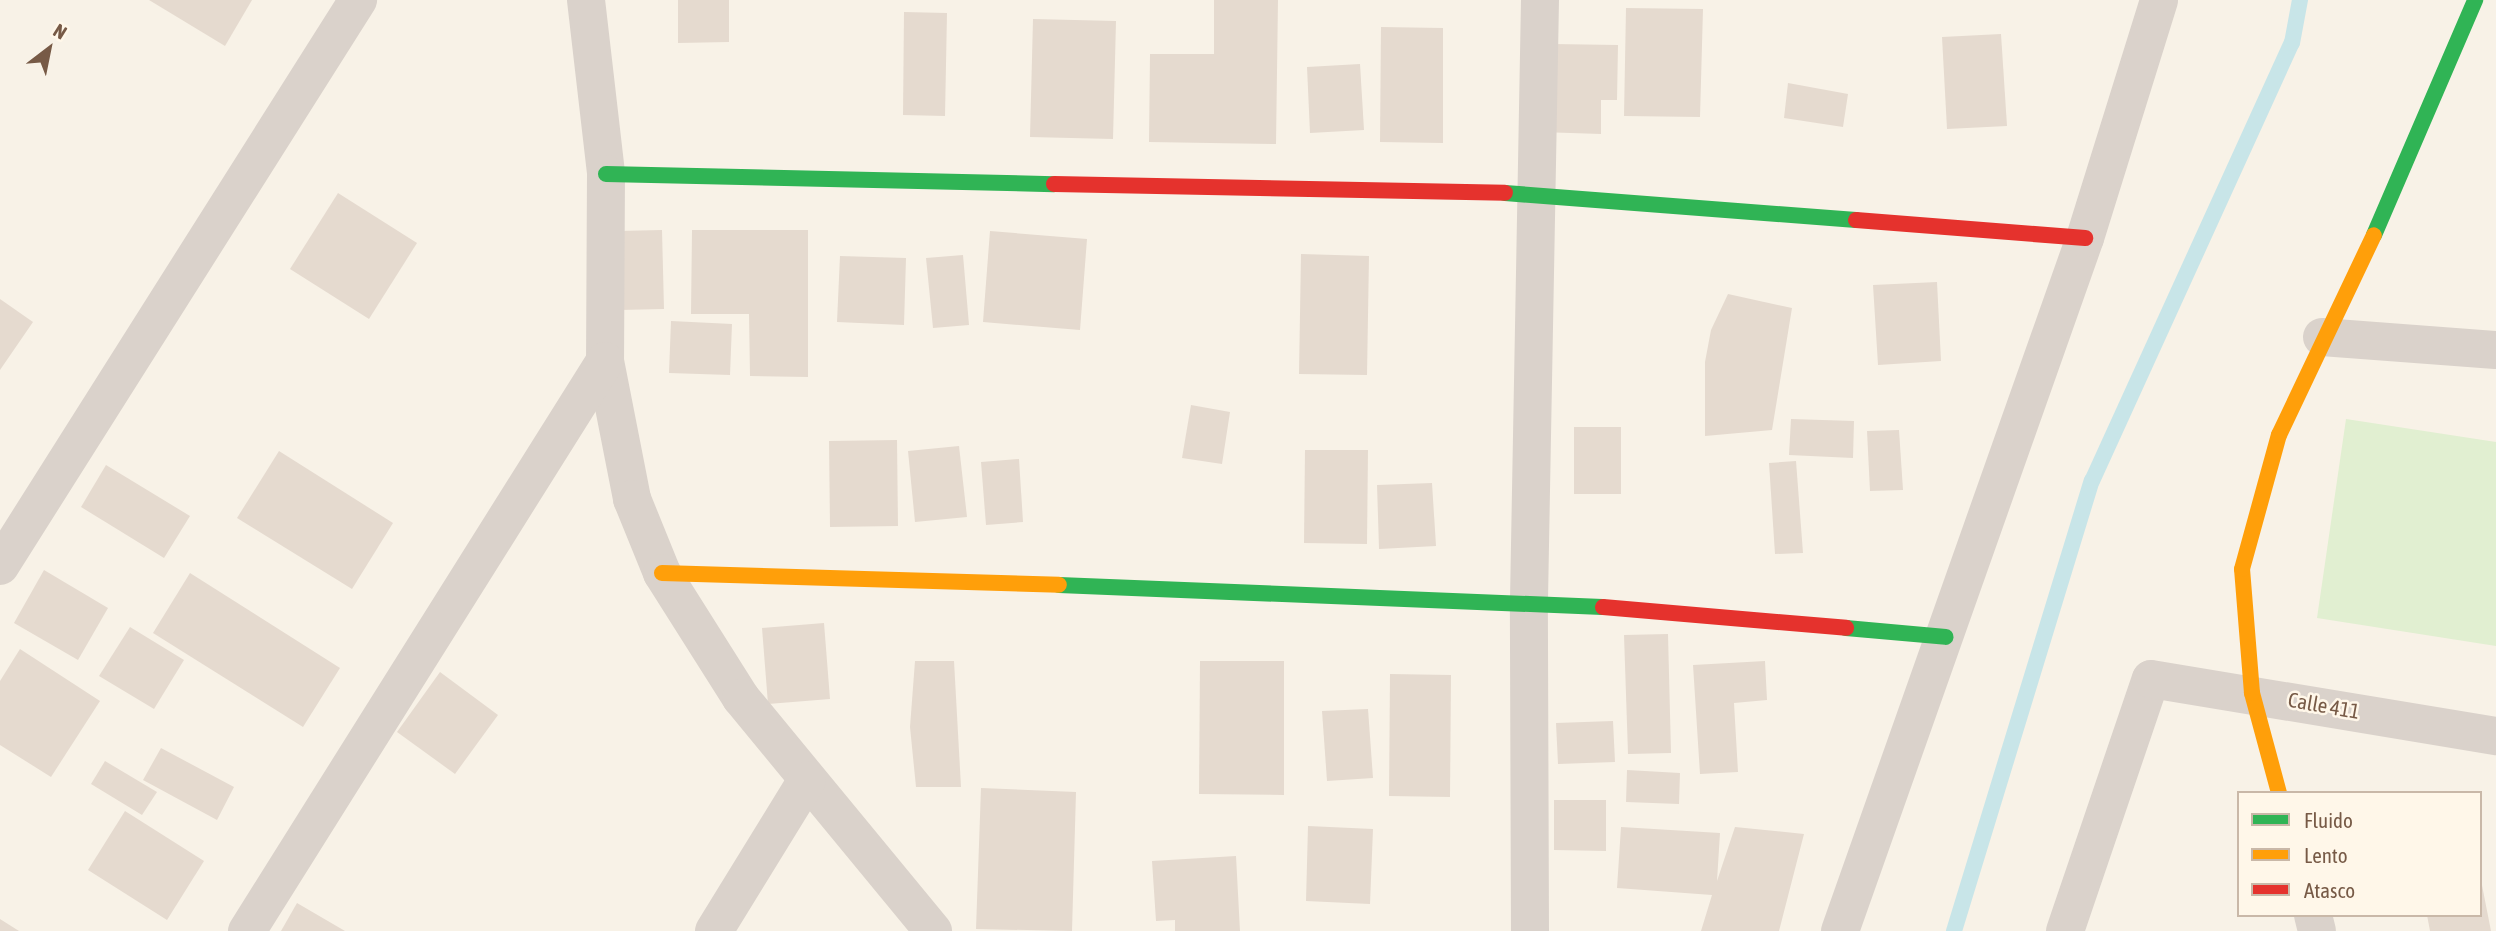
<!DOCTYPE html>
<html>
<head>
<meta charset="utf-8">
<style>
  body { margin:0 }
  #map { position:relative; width:2496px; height:931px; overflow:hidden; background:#f8f2e7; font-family:"Asap Condensed",sans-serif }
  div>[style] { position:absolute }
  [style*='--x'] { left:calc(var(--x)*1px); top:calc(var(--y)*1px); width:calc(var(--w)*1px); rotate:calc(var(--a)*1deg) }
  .green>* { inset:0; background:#e1efd1 }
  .stream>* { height:16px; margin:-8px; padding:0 8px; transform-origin:8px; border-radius:8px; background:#c8e5e8 }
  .building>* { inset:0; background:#e5dacf }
  .street>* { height:38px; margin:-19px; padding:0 19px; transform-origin:19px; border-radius:19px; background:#dad2cb }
  .fast>* { height:16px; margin:-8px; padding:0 8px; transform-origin:8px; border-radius:8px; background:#30b455 }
  .slow>* { height:16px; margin:-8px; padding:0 8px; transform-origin:8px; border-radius:8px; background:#ff9f0a }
  .jam>* { height:16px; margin:-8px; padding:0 8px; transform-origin:8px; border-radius:8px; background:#e5322d }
  span { translate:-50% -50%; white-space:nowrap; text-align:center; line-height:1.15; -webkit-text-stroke:5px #fff7e9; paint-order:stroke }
  .street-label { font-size:21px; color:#775a46 }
  .legend { position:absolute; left:2237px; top:791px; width:245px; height:126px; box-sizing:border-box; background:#fff7e9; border:2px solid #c9b8a8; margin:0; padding:9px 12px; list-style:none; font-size:21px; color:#775a46 }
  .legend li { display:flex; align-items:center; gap:14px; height:35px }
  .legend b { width:35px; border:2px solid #c9b8a8 }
  .north { position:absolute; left:14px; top:14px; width:70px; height:70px; -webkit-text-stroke:5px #fff7e9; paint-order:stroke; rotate:32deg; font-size:19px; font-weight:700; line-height:28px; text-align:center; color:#775a46 }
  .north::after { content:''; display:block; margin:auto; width:24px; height:32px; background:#775a46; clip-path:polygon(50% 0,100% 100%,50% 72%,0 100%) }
</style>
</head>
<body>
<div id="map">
  <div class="green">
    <i style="clip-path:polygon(2346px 419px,2496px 442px,2496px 646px,2317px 618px)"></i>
  </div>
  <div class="stream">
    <i style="--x:1954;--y:931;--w:471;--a:-73"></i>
    <i style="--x:2092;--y:481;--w:482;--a:-65.5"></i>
    <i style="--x:2292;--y:43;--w:44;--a:-79.5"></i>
  </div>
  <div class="building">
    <i style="clip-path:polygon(149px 0,252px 0,225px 46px)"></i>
    <i style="clip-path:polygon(678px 0,729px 0,729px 42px,678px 43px)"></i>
    <i style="clip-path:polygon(1214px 0,1278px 0,1276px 144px,1149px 142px,1150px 54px,1214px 54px)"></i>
    <i style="clip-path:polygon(1626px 8px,1703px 9px,1700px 117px,1624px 116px)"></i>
    <i style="clip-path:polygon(904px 12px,947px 13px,945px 116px,903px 115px)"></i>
    <i style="clip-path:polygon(1033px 19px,1116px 21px,1113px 139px,1030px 137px)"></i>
    <i style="clip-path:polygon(1381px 27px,1443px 28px,1443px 143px,1380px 142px)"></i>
    <i style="clip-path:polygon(2001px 34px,2007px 126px,1947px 129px,1942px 37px)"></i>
    <i style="clip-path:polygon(1553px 44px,1618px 45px,1617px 100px,1601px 100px,1601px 134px,1540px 132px)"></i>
    <i style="clip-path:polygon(1360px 64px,1364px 130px,1310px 133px,1307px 67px)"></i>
    <i style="clip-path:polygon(1788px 83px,1848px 94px,1843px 127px,1784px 118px)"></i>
    <i style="clip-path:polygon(338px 193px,417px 243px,369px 319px,290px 269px)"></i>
    <i style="clip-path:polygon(662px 230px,664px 309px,620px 310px,618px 231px)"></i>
    <i style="clip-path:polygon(692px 230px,808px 230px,808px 377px,750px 376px,749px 314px,691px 314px)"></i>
    <i style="clip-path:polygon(990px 231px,1087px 239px,1080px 330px,983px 322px)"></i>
    <i style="clip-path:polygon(1301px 254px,1369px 256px,1367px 375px,1299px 374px)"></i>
    <i style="clip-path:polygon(963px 255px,969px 325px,933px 328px,926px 258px)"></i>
    <i style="clip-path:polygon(840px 256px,906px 258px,904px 325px,837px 322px)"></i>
    <i style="clip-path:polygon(1937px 282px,1941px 361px,1878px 365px,1873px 285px)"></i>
    <i style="clip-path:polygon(1728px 294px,1792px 308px,1772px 430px,1705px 436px,1705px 362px,1711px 330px)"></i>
    <i style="clip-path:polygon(0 299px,33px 322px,0 370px)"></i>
    <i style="clip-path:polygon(671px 321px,732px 324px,730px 375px,669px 373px)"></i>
    <i style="clip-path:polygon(1191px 405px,1230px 412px,1222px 464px,1182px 458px)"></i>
    <i style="clip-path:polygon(1791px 419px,1854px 421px,1853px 458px,1789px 455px)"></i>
    <i style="clip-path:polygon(1574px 427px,1621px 427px,1621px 494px,1574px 494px)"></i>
    <i style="clip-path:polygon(1899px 430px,1903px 490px,1870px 491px,1867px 431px)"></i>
    <i style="clip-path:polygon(897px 440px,898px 526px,830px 527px,829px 441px)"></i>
    <i style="clip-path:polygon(959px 446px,967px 517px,915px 522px,908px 451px)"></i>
    <i style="clip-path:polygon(1305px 450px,1368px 450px,1367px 544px,1304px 543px)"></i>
    <i style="clip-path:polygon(279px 451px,393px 523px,352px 589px,237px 518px)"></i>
    <i style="clip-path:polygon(1019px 459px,1023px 522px,986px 525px,981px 462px)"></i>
    <i style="clip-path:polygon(1796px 461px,1803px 553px,1775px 554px,1769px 463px)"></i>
    <i style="clip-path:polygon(106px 465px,190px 516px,164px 558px,81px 507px)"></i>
    <i style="clip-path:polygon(1432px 483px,1436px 546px,1379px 549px,1377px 485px)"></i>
    <i style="clip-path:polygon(44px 570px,108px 608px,78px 660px,14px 623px)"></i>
    <i style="clip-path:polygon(190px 573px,340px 668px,303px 727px,153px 633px)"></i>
    <i style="clip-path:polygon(824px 623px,830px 699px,768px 704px,762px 628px)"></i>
    <i style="clip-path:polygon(130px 627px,184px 660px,154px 709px,99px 676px)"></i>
    <i style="clip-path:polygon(1668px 634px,1671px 753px,1628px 754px,1624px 635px)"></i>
    <i style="clip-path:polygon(20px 649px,100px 701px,51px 777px,0 745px,0 681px)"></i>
    <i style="clip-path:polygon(915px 661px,954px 661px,961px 787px,916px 787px,910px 727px)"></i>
    <i style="clip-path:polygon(1200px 661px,1284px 661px,1284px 795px,1199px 794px)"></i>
    <i style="clip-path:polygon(1765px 661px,1767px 700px,1734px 703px,1738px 772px,1700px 774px,1693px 665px)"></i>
    <i style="clip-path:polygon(440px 672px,498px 715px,455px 774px,397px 732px)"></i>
    <i style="clip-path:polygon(1390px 674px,1451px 675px,1450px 797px,1389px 796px)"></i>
    <i style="clip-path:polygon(1368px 709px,1373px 778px,1327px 781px,1322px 711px)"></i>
    <i style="clip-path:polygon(1613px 721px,1615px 762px,1558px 764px,1556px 723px)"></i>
    <i style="clip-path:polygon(161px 748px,234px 787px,217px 820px,143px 780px)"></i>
    <i style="clip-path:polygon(105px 761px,157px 792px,142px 815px,91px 784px)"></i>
    <i style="clip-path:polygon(1627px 770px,1680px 773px,1679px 804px,1626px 802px)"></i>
    <i style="clip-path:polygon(981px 788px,1076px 792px,1072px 931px,976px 929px)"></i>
    <i style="clip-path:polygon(1554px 800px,1606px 800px,1606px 851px,1554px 850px)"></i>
    <i style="clip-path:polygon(125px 811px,204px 861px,167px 920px,88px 870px)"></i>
    <i style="clip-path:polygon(1308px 826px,1373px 829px,1370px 904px,1306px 901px)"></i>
    <i style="clip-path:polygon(1621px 827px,1720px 833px,1717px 881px,1735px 827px,1804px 834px,1779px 931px,1701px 931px,1712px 895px,1617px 888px)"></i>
    <i style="clip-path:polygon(1236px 856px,1240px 931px,1175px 931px,1175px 920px,1156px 921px,1152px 861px)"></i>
    <i style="clip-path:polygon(2480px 875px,2491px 931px,2430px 931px,2427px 915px,2480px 915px)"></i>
    <i style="clip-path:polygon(297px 903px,345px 931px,281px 931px)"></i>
    <i style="clip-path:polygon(0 919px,19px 931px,0 931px)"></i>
  </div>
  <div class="street">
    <i style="--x:586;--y:0;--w:175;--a:83.4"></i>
    <i style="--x:606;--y:174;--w:187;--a:90.3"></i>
    <i style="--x:605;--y:361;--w:141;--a:78.9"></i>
    <i style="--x:632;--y:499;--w:80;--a:67.9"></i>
    <i style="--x:662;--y:573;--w:148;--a:57.7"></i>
    <i style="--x:741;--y:698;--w:302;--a:50.5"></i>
    <i style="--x:2322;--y:337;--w:174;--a:4.3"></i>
    <i style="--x:0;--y:566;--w:670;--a:-57.69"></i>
    <i style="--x:2313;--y:915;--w:16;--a:76"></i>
    <i style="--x:247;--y:931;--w:673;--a:-57.87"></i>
    <i style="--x:714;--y:931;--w:177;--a:-58.4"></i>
    <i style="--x:1530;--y:931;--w:331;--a:-90.2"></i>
    <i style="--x:1529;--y:600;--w:600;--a:-88.95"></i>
    <i style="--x:1840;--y:931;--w:735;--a:-70.53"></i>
    <i style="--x:2085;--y:238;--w:249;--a:-72.7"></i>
    <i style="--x:2065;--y:931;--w:266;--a:-71.2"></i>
    <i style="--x:2151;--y:679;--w:350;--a:9.4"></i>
  </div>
  <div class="fast">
    <i style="--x:606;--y:174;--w:448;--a:1.3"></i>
    <i style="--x:1505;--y:193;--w:352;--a:4.4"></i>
    <i style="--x:2374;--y:235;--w:256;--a:-66.7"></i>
    <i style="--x:1059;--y:585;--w:544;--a:2.32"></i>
    <i style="--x:1846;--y:628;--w:100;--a:5.1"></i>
  </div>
  <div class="slow">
    <i style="--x:662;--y:573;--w:397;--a:1.7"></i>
    <i style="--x:2279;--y:793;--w:104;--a:-105.1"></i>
    <i style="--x:2252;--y:693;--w:124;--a:-94.6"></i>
    <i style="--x:2242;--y:569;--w:139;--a:-74.6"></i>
    <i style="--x:2279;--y:435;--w:221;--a:-64.6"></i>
  </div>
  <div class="jam">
    <i style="--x:1054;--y:184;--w:451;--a:1.1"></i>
    <i style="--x:1856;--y:220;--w:230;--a:4.5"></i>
    <i style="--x:1603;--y:607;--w:244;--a:4.9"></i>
  </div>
  <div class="street-label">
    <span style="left:2324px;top:705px;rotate:10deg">Calle 411</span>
  </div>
  <ul class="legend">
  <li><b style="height:9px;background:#30b455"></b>Fluido</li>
  <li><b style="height:9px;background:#ff9f0a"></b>Lento</li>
  <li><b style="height:9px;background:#e5322d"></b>Atasco</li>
  </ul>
  <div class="north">N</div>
</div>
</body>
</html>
